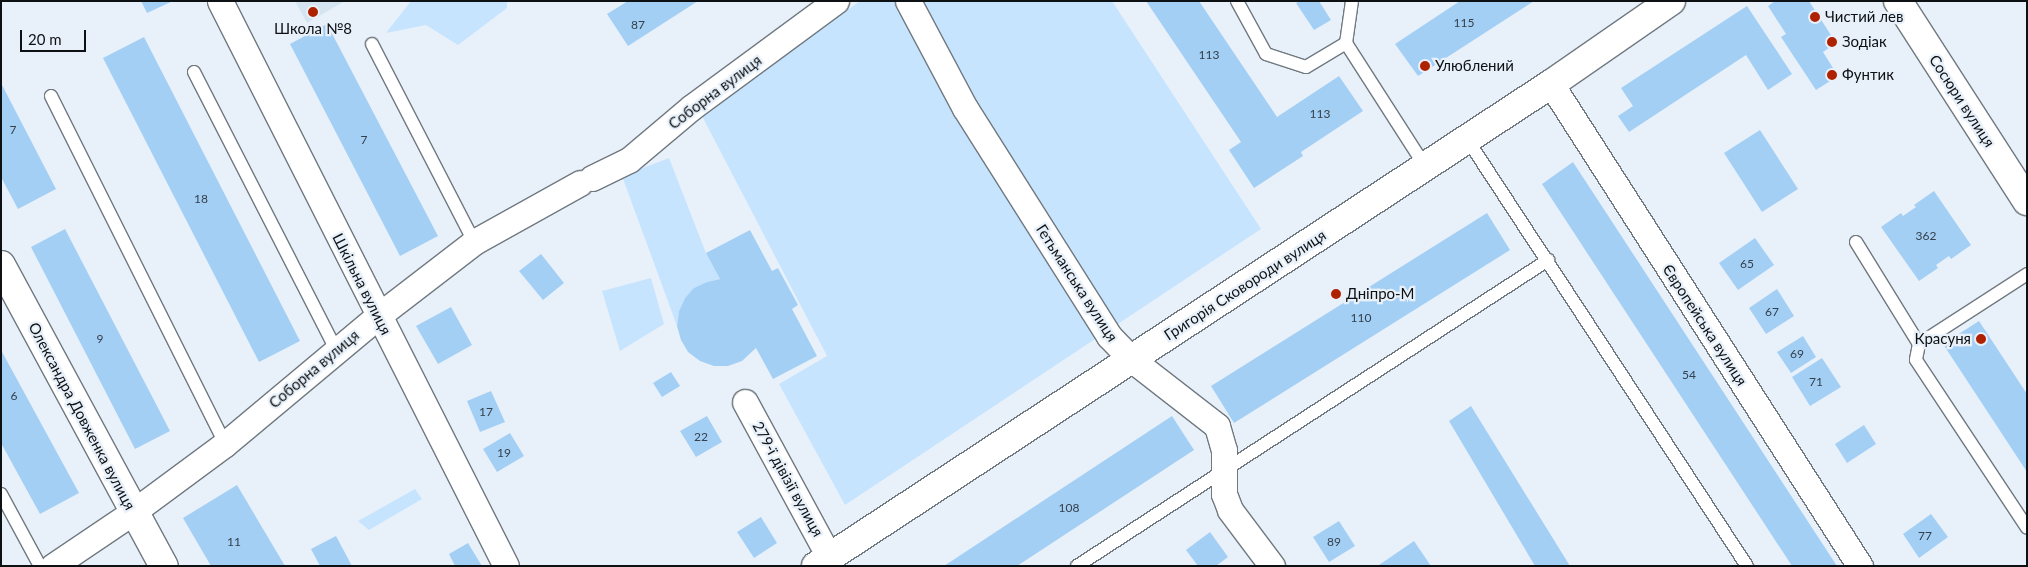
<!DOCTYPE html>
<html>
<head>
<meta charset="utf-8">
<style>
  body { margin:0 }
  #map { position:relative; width:2028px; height:567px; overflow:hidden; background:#e8f1fa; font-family:Lato,sans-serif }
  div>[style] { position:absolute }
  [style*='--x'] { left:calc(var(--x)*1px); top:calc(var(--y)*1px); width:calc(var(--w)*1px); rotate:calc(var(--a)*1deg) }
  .built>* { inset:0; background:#d4e4f1 }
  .green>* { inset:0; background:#c7e4ff }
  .building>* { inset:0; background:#a4cff5 }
  .roads { filter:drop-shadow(1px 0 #707980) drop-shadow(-1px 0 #707980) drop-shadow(0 1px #707980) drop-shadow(0 -1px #707980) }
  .service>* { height:12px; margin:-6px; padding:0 6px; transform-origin:6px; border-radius:6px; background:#fff }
  .minor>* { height:25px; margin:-12.5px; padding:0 12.5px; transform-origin:12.5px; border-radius:12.5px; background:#fff }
  .tertiary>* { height:28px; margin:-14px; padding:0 14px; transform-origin:14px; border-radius:14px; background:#fff }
  .primary>* { height:28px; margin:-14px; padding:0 14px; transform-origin:14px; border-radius:14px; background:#fff }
  .dots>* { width:14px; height:14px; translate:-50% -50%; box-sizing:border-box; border:2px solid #e8f1fa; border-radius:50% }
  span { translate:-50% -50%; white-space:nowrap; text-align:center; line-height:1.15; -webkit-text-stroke:4.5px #e8f1fa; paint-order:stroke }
  .number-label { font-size:12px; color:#34404c }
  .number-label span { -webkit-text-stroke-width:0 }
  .poi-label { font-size:15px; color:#0e1114 }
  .left { translate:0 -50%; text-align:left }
  .right { translate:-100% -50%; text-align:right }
  .street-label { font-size:15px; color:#0e1114 }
  .frame { position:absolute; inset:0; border:2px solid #0e1114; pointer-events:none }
  .scale { position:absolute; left:20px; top:30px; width:66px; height:22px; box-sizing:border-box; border:2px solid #0e1114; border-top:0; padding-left:6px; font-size:15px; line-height:18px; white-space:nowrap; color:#0e1114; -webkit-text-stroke:4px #e8f1fa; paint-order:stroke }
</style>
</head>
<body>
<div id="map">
  <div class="built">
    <i style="clip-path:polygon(295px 1px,345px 1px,307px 23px)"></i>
  </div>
  <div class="green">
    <i style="clip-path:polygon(411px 1px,507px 1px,507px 8px,458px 45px,426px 25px,386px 33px)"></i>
    <i style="clip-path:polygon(860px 1px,1112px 1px,1261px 229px,845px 505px,779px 384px,827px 356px,702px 116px)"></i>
    <i style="clip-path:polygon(669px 158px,706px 253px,720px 279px,707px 282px,695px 288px,685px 298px,679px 311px,677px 326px,622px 176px)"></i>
    <i style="clip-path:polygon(651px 278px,664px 324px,620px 351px,602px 291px)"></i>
    <i style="clip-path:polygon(415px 489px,422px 499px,369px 530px,358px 521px)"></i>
  </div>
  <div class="building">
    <i style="clip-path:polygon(141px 1px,173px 1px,147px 13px)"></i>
    <i style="clip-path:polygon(628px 1px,698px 1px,628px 46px,607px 14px)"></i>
    <i style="clip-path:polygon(1146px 1px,1199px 1px,1277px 117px,1339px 76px,1363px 111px,1301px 152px,1303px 156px,1254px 188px,1229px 150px,1241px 142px)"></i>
    <i style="clip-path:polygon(1300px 1px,1319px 1px,1331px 20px,1314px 30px,1296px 3px)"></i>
    <i style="clip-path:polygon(1460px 1px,1534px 1px,1418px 76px,1395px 44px)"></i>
    <i style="clip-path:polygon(1775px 1px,1809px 1px,1836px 43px,1823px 52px,1838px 76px,1816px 90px,1781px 37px,1786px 34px,1768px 6px)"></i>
    <i style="clip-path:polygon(1747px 6px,1792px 74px,1768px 90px,1746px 55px,1629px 132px,1618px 116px,1633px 106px,1621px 88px)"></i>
    <i style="clip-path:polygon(327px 24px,438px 236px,400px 256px,290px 44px)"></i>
    <i style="clip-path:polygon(144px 37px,300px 341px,259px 362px,103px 58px)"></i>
    <i style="clip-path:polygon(1px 83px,56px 189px,18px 209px,1px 177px)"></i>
    <i style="clip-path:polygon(1760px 130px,1798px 189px,1762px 212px,1724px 153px)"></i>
    <i style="clip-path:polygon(1573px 162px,1837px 566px,1792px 566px,1542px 184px)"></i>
    <i style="clip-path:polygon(1934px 191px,1971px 245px,1951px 259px,1949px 256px,1936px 265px,1938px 268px,1919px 281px,1881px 227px,1901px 213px,1903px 216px,1916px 207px,1914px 205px)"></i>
    <i style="clip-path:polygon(1487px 213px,1510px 250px,1234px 423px,1211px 386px)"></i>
    <i style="clip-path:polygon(65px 229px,170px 431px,135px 449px,31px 247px)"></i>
    <i style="clip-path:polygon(750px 230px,772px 271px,778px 268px,798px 305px,792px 309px,817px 356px,773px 379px,756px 348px,742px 361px,728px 366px,714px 366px,700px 361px,688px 352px,681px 340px,677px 326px,679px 311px,685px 298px,694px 288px,707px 282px,720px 279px,706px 253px)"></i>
    <i style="clip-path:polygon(1755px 238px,1774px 265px,1738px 290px,1719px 263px)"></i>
    <i style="clip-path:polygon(541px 254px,564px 283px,543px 300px,519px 271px)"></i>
    <i style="clip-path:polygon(1777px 289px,1794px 316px,1766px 334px,1749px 308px)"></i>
    <i style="clip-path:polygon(451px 307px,472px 345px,438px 364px,416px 326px)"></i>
    <i style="clip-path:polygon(1979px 321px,2027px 394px,2027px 472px,1943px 344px)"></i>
    <i style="clip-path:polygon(1803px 336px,1816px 357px,1791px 373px,1777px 352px)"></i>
    <i style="clip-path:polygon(1px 350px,79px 493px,40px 514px,1px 443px)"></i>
    <i style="clip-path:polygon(1822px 358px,1841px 387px,1810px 406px,1792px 377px)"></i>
    <i style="clip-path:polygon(671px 372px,680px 386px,662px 397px,653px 383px)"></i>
    <i style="clip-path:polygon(491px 391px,505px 422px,480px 432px,467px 401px)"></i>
    <i style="clip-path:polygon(1471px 406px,1570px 566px,1535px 566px,1449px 421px)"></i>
    <i style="clip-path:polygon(707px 416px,722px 442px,696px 457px,680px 431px)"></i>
    <i style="clip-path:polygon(1172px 416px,1194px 450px,1017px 566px,944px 566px)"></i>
    <i style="clip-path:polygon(1864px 425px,1876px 444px,1847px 463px,1835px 444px)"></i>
    <i style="clip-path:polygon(510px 433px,524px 456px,497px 472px,483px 449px)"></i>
    <i style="clip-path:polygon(237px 485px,285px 566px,211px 566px,183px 518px)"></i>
    <i style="clip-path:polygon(1931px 514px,1948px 537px,1919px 558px,1903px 534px)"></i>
    <i style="clip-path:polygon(761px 517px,777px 543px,754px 558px,737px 532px)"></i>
    <i style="clip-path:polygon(1339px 521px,1355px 546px,1329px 562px,1313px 537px)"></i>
    <i style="clip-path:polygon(1210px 532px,1228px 557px,1216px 566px,1198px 566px,1186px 550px)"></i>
    <i style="clip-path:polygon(336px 536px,352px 566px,320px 566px,311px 549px)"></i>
    <i style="clip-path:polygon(1414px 541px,1431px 566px,1380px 566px,1379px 565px)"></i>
    <i style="clip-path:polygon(468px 543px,482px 566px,455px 566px,449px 554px)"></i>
  </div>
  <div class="roads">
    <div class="service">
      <i style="--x:1237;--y:1;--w:60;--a:61.3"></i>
      <i style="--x:1266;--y:54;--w:42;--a:18"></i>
      <i style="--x:1306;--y:67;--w:47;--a:-31"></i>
      <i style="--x:1352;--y:1;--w:42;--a:98.1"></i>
      <i style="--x:1346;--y:43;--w:146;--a:57.3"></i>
      <i style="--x:372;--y:44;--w:223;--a:62.7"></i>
      <i style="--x:194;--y:72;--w:312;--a:62.9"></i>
      <i style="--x:51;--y:96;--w:389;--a:63.4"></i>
      <i style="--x:1467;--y:139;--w:511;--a:56.75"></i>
      <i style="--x:1856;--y:242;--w:120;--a:58.3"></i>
      <i style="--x:1919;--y:344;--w:16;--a:101"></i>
      <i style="--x:1916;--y:360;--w:201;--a:56.5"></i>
      <i style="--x:1919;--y:344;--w:129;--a:-32.9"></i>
      <i style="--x:1;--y:494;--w:82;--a:61.6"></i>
      <i style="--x:1077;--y:566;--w:562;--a:-33.01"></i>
    </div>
    <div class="minor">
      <i style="--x:220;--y:1;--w:633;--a:63.15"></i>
      <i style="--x:908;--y:1;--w:121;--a:62"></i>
      <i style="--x:965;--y:108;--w:270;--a:57.7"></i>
      <i style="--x:1109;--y:336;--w:32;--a:46"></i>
      <i style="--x:1131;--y:359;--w:109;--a:37.9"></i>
      <i style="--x:1217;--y:426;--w:25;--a:74"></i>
      <i style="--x:1224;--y:450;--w:44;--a:90"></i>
      <i style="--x:1224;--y:494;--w:17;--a:69"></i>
      <i style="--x:1230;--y:510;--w:70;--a:53.1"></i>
      <i style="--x:1551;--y:84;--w:573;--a:57.34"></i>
      <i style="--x:592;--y:178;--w:41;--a:-25.9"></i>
      <i style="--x:629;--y:160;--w:82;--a:-40.1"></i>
      <i style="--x:692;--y:107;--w:179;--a:-36.4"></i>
      <i style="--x:745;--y:402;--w:176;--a:61.5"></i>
      <i style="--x:53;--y:566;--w:97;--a:-34"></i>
      <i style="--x:133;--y:512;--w:114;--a:-36.5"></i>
      <i style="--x:225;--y:444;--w:199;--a:-39.9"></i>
      <i style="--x:378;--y:316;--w:121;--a:-37.6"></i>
      <i style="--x:474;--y:242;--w:121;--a:-29.1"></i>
    </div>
    <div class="tertiary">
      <i style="--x:1;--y:265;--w:342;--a:61.6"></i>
      <i style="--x:816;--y:566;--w:879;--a:-33.26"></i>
      <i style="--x:1551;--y:84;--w:146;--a:-34.7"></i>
    </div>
    <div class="primary">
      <i style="--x:1898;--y:1;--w:238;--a:57.2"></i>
    </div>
  </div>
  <div class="dots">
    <i style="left:313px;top:12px;background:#af2200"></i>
    <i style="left:1815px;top:17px;background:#af2200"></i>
    <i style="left:1832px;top:42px;background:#af2200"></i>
    <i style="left:1425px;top:66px;background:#af2200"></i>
    <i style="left:1832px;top:75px;background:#af2200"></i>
    <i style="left:1336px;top:294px;background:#af2200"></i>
    <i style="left:1981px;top:339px;background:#af2200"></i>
  </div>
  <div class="number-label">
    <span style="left:1464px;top:23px">115</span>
    <span style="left:638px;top:25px">87</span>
    <span style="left:1209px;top:55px">113</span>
    <span style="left:1320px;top:114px">113</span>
    <span style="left:13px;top:130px">7</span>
    <span style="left:364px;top:140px">7</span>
    <span style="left:201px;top:199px">18</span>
    <span style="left:1926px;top:236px">362</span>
    <span style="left:1747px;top:264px">65</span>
    <span style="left:1772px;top:312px">67</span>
    <span style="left:1361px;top:318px">110</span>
    <span style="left:100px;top:339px">9</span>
    <span style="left:1797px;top:354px">69</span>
    <span style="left:1689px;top:375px">54</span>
    <span style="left:1816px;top:382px">71</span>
    <span style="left:14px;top:396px">6</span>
    <span style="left:486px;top:412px">17</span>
    <span style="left:701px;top:437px">22</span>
    <span style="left:504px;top:453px">19</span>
    <span style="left:1069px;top:508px">108</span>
    <span style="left:1925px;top:536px">77</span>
    <span style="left:234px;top:542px">11</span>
    <span style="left:1334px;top:542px">89</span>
  </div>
  <div class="poi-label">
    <span class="left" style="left:1825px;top:17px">Чистий лев</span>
    <span style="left:313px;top:29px">Школа №8</span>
    <span class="left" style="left:1842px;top:42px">Зодіак</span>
    <span class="left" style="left:1435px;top:66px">Улюблений</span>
    <span class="left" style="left:1842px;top:75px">Фунтик</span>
    <span class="left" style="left:1346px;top:294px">Днiпро-М</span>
    <span class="right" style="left:1971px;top:339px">Красуня</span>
  </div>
  <div class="street-label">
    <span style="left:715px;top:92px;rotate:-37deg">Соборна вулиця</span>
    <span style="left:1962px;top:101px;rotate:57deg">Сосюри вулиця</span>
    <span style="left:1077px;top:283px;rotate:57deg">Гетьманська вулиця</span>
    <span style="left:362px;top:284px;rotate:63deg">Шкільна вулиця</span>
    <span style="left:1245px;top:285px;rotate:-33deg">Григорія Сковороди вулиця</span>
    <span style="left:1705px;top:325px;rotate:57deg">Європейська вулиця</span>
    <span style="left:314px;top:369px;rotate:-40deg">Соборна вулиця</span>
    <span style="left:82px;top:416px;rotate:62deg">Олександра Довженка вулиця</span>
    <span style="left:788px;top:479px;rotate:61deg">279-ї дівізії вулиця</span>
  </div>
  <div class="frame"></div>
  <div class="scale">20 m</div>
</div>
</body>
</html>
